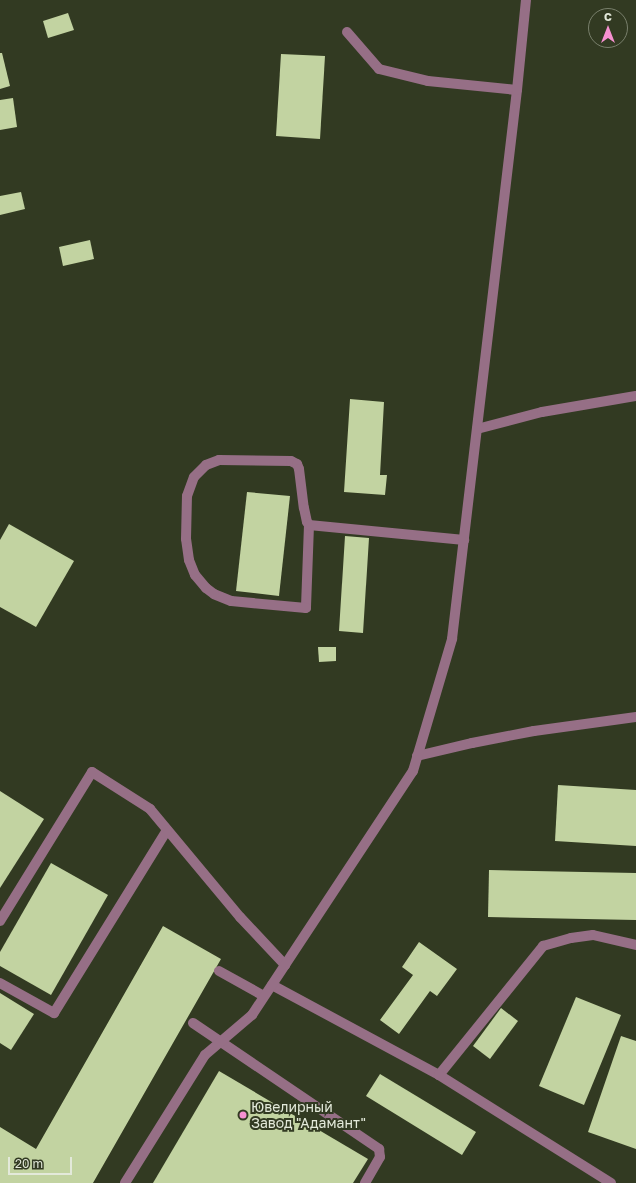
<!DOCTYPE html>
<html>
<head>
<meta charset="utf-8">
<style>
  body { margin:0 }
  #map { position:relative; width:636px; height:1183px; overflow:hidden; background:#323a22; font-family:"Golos Text",sans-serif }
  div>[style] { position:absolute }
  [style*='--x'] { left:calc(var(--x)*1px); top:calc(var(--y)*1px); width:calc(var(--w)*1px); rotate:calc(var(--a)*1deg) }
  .building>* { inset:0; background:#c2d3a1 }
  .minor>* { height:10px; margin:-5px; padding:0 5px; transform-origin:5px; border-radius:5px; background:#966f86 }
  .dots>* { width:11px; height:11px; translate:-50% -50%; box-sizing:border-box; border:2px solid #323a22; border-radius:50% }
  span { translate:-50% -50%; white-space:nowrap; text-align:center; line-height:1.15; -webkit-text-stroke:4px #323a22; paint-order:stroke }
  .poi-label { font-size:14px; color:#e3e9da }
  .left { translate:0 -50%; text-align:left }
  .north { position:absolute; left:588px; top:8px; width:40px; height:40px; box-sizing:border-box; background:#323a22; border:1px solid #79806c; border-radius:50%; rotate:0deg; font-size:11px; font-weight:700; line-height:16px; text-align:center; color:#e3e9da }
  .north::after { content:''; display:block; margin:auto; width:14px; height:18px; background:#f690d0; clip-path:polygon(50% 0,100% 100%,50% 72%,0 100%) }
  .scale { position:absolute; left:8px; top:1157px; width:64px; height:18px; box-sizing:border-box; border:2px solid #e3e9da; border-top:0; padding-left:5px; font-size:12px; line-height:14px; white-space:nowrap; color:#e3e9da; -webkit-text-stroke:3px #323a22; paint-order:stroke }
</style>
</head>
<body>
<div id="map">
  <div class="building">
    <i style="clip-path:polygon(68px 13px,74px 30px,48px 38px,43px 21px)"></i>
    <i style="clip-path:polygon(0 53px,2px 53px,10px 86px,0 89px)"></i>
    <i style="clip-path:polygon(281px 54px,325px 56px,320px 139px,276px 136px)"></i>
    <i style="clip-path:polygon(13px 98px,17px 127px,0 130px,0 100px)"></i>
    <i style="clip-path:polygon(21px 192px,25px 209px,0 215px,0 196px)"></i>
    <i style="clip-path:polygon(90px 240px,94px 259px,63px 266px,59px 247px)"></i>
    <i style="clip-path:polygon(350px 399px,384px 402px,380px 475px,387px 475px,385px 495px,344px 492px)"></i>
    <i style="clip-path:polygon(247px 492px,290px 496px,279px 596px,236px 591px)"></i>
    <i style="clip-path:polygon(9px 524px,74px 561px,36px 627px,0 607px,0 540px)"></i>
    <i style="clip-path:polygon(345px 536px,369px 538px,363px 633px,339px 631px)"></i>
    <i style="clip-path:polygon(318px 647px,336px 647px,336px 661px,319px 662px)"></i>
    <i style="clip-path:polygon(558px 785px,636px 790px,636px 846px,555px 841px)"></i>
    <i style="clip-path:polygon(0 791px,44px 819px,0 888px)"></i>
    <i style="clip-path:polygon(51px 863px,108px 895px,51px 995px,0 966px,0 952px)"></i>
    <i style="clip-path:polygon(489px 870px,636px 873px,636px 920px,488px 917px)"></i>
    <i style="clip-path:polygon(163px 926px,221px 959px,93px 1183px,0 1183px,0 1127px,36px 1149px)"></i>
    <i style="clip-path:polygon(419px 942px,457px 969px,437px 996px,430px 991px,399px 1034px,380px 1020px,413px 975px,402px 967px)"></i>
    <i style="clip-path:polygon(0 993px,34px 1014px,11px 1050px,0 1043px)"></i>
    <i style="clip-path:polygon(576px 997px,621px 1015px,584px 1105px,539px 1086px)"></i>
    <i style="clip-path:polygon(501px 1008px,518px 1021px,490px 1059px,473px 1046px)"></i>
    <i style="clip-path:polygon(621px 1036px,636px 1041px,636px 1149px,588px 1132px)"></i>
    <i style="clip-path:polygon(219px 1071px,368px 1159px,353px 1183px,153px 1183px)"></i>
    <i style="clip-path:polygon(380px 1074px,476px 1132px,462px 1155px,366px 1096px)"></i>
  </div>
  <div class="minor">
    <i style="--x:347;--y:32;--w:49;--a:49.1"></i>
    <i style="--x:379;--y:69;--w:50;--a:13.8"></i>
    <i style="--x:428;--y:81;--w:89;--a:5.8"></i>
    <i style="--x:477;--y:429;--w:67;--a:-14.7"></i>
    <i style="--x:542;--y:412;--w:95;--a:-9.7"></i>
    <i style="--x:309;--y:525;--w:83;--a:92.1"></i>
    <i style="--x:306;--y:608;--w:75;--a:-174.7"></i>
    <i style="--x:231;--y:601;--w:18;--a:-158"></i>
    <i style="--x:214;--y:594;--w:10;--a:-143"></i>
    <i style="--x:206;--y:588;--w:17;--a:-130"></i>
    <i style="--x:195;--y:575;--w:16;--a:-112"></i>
    <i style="--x:189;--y:560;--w:21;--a:-98"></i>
    <i style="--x:186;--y:539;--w:43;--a:-88.7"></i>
    <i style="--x:187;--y:496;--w:20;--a:-70"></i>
    <i style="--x:194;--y:477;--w:17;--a:-45"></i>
    <i style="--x:206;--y:465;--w:14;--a:-21"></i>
    <i style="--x:219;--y:460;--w:72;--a:0.8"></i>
    <i style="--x:291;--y:461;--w:7;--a:27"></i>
    <i style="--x:297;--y:464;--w:5;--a:68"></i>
    <i style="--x:299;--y:469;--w:39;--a:83"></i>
    <i style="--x:304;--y:508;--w:14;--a:78"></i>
    <i style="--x:307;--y:522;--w:4;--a:56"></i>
    <i style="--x:309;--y:525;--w:156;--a:5.5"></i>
    <i style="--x:417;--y:756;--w:57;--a:-13.3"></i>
    <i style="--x:472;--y:743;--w:63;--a:-11"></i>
    <i style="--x:534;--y:731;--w:103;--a:-7.8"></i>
    <i style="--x:0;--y:921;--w:175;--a:-58.3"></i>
    <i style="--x:92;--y:772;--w:69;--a:32.5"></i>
    <i style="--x:150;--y:809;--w:141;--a:50.2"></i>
    <i style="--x:240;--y:917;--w:66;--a:46.8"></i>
    <i style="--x:219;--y:971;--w:51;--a:29.1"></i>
    <i style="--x:0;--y:983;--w:62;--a:29.1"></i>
    <i style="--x:54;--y:1013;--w:215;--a:-58.3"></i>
    <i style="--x:272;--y:985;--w:190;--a:28.3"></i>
    <i style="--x:439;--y:1075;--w:166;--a:-51.1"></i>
    <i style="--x:543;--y:946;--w:29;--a:-16"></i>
    <i style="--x:571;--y:938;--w:22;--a:-8"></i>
    <i style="--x:593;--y:935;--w:44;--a:13.1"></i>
    <i style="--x:193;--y:1023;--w:225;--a:34.1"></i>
    <i style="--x:379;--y:1149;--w:8;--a:83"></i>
    <i style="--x:380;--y:1157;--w:30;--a:120"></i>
    <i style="--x:439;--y:1075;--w:203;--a:32.1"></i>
    <i style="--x:125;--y:1183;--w:151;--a:-58"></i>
    <i style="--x:205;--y:1055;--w:62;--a:-40.4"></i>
    <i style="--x:252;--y:1015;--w:292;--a:-56.6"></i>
    <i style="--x:413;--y:771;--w:138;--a:-73.5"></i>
    <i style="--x:452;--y:639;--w:553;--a:-83.25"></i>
    <i style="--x:517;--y:90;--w:90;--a:-84.3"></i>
  </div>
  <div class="dots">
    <i style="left:243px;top:1115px;background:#f690d0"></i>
  </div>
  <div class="poi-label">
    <span class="left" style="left:251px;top:1115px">Ювелирный<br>Завод "Адамант"</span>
  </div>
  <div class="north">С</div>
  <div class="scale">20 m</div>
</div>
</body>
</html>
